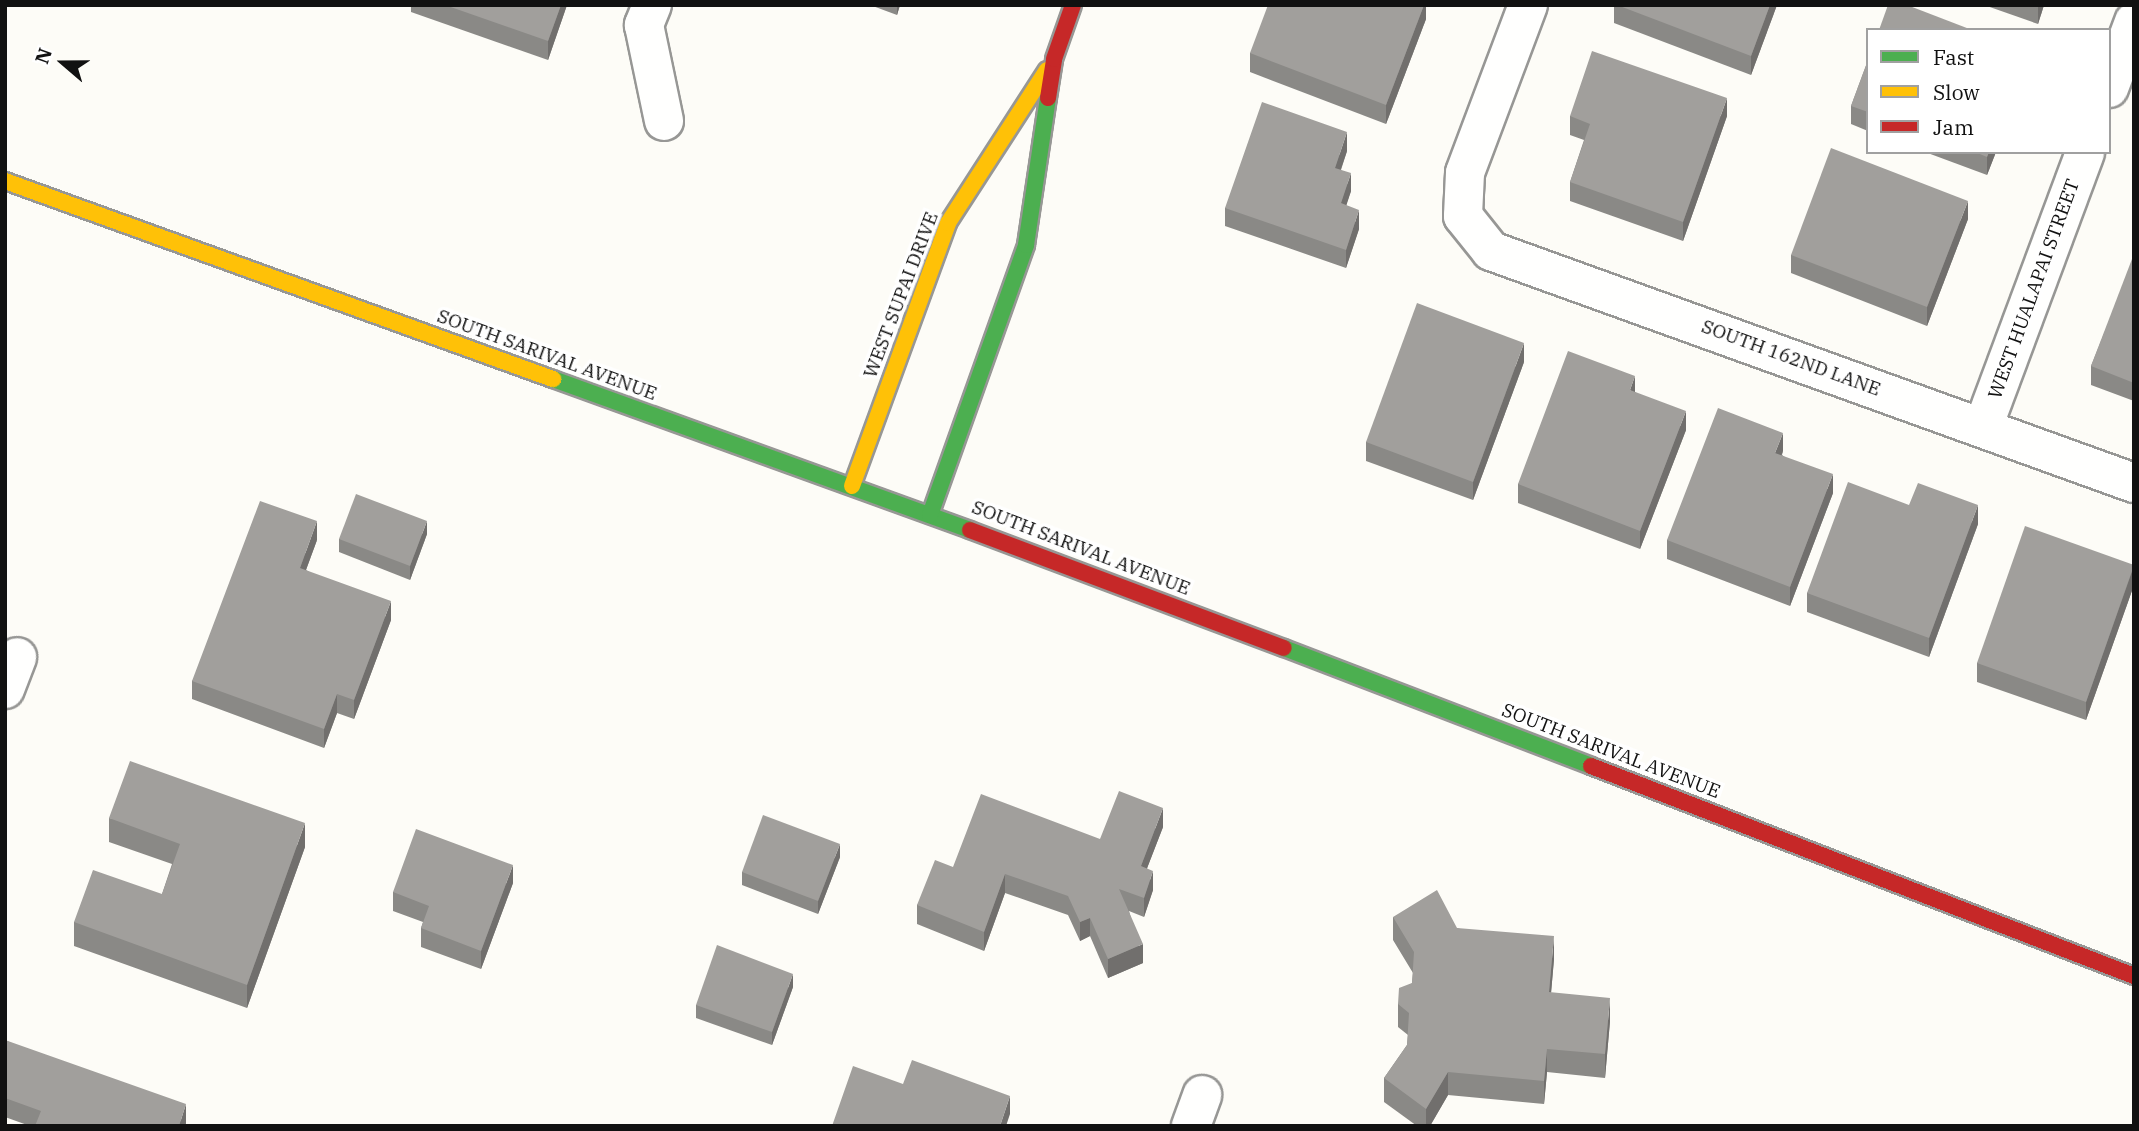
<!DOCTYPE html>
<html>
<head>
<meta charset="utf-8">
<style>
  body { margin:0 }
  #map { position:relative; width:2139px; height:1131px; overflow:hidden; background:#fdfcf7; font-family:"IBM Plex Serif",serif }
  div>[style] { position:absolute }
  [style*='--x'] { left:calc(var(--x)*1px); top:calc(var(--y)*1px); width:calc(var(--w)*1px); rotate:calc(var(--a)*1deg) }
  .roads { filter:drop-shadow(2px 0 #979795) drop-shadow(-2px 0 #979795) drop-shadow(0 2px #979795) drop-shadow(0 -2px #979795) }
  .street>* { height:38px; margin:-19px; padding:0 19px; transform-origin:19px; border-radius:19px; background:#fffffe }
  .fast>* { height:16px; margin:-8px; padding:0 8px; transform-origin:8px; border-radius:8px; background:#4caf50 }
  .slow>* { height:16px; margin:-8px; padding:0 8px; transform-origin:8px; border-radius:8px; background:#ffc107 }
  .jam>* { height:16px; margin:-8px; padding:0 8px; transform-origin:8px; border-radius:8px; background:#c62828 }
  .wall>* { inset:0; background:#8a8986 }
  .shaded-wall>* { inset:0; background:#716f6d }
  .building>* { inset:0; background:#a19f9c }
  span { translate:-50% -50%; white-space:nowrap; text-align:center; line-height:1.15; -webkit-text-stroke:7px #fff; paint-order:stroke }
  .street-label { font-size:19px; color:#111 }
  .frame { position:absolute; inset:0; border:7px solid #111; pointer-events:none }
  .legend { position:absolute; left:1866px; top:28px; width:245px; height:126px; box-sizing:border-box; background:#fff; border:2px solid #a0a0a0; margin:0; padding:9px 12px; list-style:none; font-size:21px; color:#111 }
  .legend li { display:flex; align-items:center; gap:14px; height:35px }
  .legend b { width:35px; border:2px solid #a0a0a0 }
  .north { position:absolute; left:28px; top:28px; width:70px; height:70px; -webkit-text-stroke:5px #fff; paint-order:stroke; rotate:290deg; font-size:19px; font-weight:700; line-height:28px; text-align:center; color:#111 }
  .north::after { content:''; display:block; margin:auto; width:24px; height:32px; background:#111; clip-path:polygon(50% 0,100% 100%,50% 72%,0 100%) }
</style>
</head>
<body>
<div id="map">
  <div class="roads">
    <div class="street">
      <i style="--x:652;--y:5;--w:22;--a:112"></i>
      <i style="--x:644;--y:25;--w:98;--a:78.2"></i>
      <i style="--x:1528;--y:5;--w:179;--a:110.6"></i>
      <i style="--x:1465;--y:173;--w:43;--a:92.7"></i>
      <i style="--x:1463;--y:216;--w:45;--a:51.3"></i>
      <i style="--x:1491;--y:251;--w:684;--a:19.84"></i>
      <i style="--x:2109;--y:88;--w:71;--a:-69.3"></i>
      <i style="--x:1983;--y:427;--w:293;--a:-69.6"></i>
      <i style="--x:5;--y:689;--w:34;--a:-69"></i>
      <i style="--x:1191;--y:1126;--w:33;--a:-70"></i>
    </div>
    <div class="fast">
      <i style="--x:553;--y:379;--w:443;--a:19.9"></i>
      <i style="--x:930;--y:515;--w:287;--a:-70.4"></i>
      <i style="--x:1026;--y:245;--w:149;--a:-81.5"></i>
      <i style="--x:1284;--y:648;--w:329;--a:21"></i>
    </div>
    <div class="slow">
      <i style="--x:5;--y:181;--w:583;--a:19.87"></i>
      <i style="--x:852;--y:486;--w:280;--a:-69.9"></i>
      <i style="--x:948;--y:223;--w:182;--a:-57.1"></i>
    </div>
    <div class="jam">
      <i style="--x:1048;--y:98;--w:39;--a:-81"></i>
      <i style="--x:1054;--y:59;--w:57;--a:-70.6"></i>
      <i style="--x:970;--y:530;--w:335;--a:20.6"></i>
      <i style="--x:1591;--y:766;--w:582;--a:21.14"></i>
    </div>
  </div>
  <div class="wall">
    <i style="clip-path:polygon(411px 5px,567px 5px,548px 60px,411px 12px)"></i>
    <i style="clip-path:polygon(870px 5px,900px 5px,897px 15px)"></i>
    <i style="clip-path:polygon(1426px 5px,1426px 19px,1386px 124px,1250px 72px,1250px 53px)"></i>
    <i style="clip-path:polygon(1614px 5px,1777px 5px,1751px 75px,1614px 23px)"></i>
    <i style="clip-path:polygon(1984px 5px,2044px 5px,2038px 24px)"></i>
    <i style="clip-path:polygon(1868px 60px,1868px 131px,1851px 124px,1851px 106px)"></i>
    <i style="clip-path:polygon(1570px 116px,1727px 116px,1683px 241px,1570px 201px,1570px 182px,1584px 140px,1570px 135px)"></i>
    <i style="clip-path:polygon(1347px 151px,1341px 170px,1351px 191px,1346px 205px,1359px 229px,1346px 268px,1225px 226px,1225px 208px)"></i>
    <i style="clip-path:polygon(1925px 152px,1996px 152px,1987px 175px)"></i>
    <i style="clip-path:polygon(1968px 219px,1927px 326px,1791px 273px,1791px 255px)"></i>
    <i style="clip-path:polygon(2134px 259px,2134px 401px,2091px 385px,2091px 366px)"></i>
    <i style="clip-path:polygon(1524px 362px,1473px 500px,1366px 461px,1366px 442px)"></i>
    <i style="clip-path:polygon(1635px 392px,1686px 430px,1640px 549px,1518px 503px,1518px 484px)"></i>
    <i style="clip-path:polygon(1783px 451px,1782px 455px,1833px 493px,1790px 606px,1667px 559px,1667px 540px)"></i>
    <i style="clip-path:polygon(1909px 505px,1978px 524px,1929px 657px,1807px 612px,1807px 593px)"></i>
    <i style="clip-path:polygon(427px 534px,410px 580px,339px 552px,339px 539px)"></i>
    <i style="clip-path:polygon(317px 540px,306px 570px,391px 620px,354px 719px,337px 713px,324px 748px,192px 699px,192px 681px)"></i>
    <i style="clip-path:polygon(2134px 565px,2134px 585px,2086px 720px,1977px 682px,1977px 663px)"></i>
    <i style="clip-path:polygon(109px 818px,305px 847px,247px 1008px,74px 946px,74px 922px,162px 894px,172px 864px,109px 842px)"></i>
    <i style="clip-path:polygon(1163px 827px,1147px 868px,1153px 890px,1144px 917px,1129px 911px,1143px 963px,1108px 978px,1090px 936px,1080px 941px,1068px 915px,1005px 893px,984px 951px,917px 924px,917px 905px,953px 867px)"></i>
    <i style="clip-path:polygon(840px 857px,818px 914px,742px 885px,742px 872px)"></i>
    <i style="clip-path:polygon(513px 883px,481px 969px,421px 947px,421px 928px,423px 922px,393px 911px,393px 892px)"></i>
    <i style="clip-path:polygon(1393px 917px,1457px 928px,1554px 959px,1551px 993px,1610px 1021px,1605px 1078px,1547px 1072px,1544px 1104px,1448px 1095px,1430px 1126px,1417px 1126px,1384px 1102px,1384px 1078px,1407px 1045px,1408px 1035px,1398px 1027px,1398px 1004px,1412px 983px,1413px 973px,1393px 940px)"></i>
    <i style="clip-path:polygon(793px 987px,772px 1045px,696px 1018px,696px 1005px)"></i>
    <i style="clip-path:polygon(5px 1040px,186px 1123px,185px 1126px,30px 1126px,5px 1117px)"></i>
  </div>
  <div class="shaded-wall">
    <i style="clip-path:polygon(561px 5px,567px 5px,548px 60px,548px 41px)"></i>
    <i style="clip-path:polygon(897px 5px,900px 5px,897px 15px)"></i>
    <i style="clip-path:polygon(1424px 5px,1426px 5px,1426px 19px,1386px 124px,1386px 105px)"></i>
    <i style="clip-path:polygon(1770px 5px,1777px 5px,1751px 75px,1751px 56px)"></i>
    <i style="clip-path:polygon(2038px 5px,2044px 5px,2038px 24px)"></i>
    <i style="clip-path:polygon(1727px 98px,1727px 116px,1683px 241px,1683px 222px)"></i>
    <i style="clip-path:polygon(1347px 132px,1347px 151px,1335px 186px,1335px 168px)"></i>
    <i style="clip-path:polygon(1989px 152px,1996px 152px,1987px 175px,1987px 157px)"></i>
    <i style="clip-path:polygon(1351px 173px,1351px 191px,1341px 222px,1341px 203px)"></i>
    <i style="clip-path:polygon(1968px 201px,1968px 219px,1927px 326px,1927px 307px)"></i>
    <i style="clip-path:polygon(1359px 210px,1359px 229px,1346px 268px,1346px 250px)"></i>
    <i style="clip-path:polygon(1524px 343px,1524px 362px,1473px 500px,1473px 482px)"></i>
    <i style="clip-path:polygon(1635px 376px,1635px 395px,1630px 390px)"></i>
    <i style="clip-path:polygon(1686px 411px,1686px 430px,1640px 549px,1640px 531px)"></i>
    <i style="clip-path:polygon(1783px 433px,1783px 451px,1775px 471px,1775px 453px)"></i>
    <i style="clip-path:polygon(1833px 474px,1833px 493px,1790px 606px,1790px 587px)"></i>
    <i style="clip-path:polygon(1978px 505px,1978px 524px,1929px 657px,1929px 638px)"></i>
    <i style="clip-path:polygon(317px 521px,317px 540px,300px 586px,300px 568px)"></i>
    <i style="clip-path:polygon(427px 521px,427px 534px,410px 580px,410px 566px)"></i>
    <i style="clip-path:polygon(2134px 566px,2134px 585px,2086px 720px,2086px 702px)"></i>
    <i style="clip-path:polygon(391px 601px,391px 620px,354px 719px,354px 700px)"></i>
    <i style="clip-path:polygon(337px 694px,337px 713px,324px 748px,324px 729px)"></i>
    <i style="clip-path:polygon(1163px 808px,1163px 827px,1141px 884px,1141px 866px)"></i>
    <i style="clip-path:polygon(305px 823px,305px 847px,247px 1008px,247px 985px)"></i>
    <i style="clip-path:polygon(840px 844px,840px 857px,818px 914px,818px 901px)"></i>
    <i style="clip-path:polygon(513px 865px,513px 883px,481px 969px,481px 951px)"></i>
    <i style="clip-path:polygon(1153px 871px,1153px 890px,1144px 917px,1144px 898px)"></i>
    <i style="clip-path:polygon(1005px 874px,1005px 893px,984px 951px,984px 932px)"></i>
    <i style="clip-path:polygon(1090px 918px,1090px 936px,1080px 941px,1080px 922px)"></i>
    <i style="clip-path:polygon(1554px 936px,1554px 959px,1549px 1016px,1549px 992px)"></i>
    <i style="clip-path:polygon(1143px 944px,1143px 963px,1108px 978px,1108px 959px)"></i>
    <i style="clip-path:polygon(793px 974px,793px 987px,772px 1045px,772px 1032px)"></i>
    <i style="clip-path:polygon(1610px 998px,1610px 1021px,1605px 1078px,1605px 1054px)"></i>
    <i style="clip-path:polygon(1547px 1049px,1547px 1072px,1544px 1104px,1544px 1081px)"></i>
    <i style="clip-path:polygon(1448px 1072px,1448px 1095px,1430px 1126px,1426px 1126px,1426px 1109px)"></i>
    <i style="clip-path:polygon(1010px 1096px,1010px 1114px,1006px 1126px,1000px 1126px)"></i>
    <i style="clip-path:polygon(186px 1104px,186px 1123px,185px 1126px,179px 1126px)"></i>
  </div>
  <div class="building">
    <i style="clip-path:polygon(445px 5px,561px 5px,548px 41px)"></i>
    <i style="clip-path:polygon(1268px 5px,1424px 5px,1386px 105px,1250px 53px)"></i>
    <i style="clip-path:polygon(1617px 5px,1770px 5px,1751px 56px)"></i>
    <i style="clip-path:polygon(1888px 5px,1907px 5px,1972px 30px,1879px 30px)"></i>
    <i style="clip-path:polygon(1592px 51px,1727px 98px,1683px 222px,1570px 182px,1590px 124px,1570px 116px)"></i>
    <i style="clip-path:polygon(1868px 60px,1868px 112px,1851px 106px)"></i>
    <i style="clip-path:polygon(1262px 102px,1347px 132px,1335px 168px,1351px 173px,1341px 203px,1359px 210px,1346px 250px,1225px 208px)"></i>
    <i style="clip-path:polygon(1831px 148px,1968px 201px,1927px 307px,1791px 255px)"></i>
    <i style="clip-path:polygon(1975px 152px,1989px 152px,1987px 157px)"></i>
    <i style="clip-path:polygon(2132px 259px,2134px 259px,2134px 383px,2091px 366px)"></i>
    <i style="clip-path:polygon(1417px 303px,1524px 343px,1473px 482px,1366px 442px)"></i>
    <i style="clip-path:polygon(1568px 351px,1635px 376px,1630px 390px,1686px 411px,1640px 531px,1518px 484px)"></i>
    <i style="clip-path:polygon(1718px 408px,1783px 433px,1775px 453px,1833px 474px,1790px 587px,1667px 540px)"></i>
    <i style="clip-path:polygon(1848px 482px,1909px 505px,1918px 483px,1978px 505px,1929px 638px,1807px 593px)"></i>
    <i style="clip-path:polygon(356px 494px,427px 521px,410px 566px,339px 539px)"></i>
    <i style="clip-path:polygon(260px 501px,317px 521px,300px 568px,391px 601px,354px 700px,337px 694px,324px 729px,192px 681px)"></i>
    <i style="clip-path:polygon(2025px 526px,2134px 565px,2086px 702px,1977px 663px)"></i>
    <i style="clip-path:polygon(130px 761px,305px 823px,247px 985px,74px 922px,93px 870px,162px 894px,180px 844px,109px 818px)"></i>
    <i style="clip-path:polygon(1119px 791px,1163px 808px,1141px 866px,1153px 871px,1144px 898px,1119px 889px,1143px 944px,1108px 959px,1090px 918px,1080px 922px,1068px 896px,1005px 874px,984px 932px,917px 905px,935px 860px,953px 867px,981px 794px,1100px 839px)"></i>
    <i style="clip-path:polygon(763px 815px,840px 844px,818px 901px,742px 872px)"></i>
    <i style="clip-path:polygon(416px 829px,513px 865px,481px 951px,421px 928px,429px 906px,393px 892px)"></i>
    <i style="clip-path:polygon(1437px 890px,1457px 928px,1554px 936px,1549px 992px,1610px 998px,1605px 1054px,1547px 1049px,1544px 1081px,1448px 1072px,1426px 1109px,1384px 1078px,1407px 1045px,1409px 1013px,1398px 1004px,1399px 988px,1412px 983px,1414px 952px,1393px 917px)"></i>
    <i style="clip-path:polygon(717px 945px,793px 974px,772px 1032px,696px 1005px)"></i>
    <i style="clip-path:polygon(5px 1040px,186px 1104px,179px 1126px,35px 1126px,41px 1111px,5px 1098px)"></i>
    <i style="clip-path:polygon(912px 1060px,1010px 1096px,1000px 1126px,832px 1126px,853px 1066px,903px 1084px)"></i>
  </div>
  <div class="street-label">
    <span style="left:2034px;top:289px;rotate:-70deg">WEST HUALAPAI STREET</span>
    <span style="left:901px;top:295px;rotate:-69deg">WEST SUPAI DRIVE</span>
    <span style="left:547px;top:355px;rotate:20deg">SOUTH SARIVAL AVENUE</span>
    <span style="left:1791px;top:358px;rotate:20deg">SOUTH 162ND LANE</span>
    <span style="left:1081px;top:548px;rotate:21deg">SOUTH SARIVAL AVENUE</span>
    <span style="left:1611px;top:751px;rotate:21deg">SOUTH SARIVAL AVENUE</span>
  </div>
  <div class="frame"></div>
  <ul class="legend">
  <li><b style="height:9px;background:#4caf50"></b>Fast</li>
  <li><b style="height:9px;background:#ffc107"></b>Slow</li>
  <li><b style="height:9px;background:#c62828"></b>Jam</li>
  </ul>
  <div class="north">N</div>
</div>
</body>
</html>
